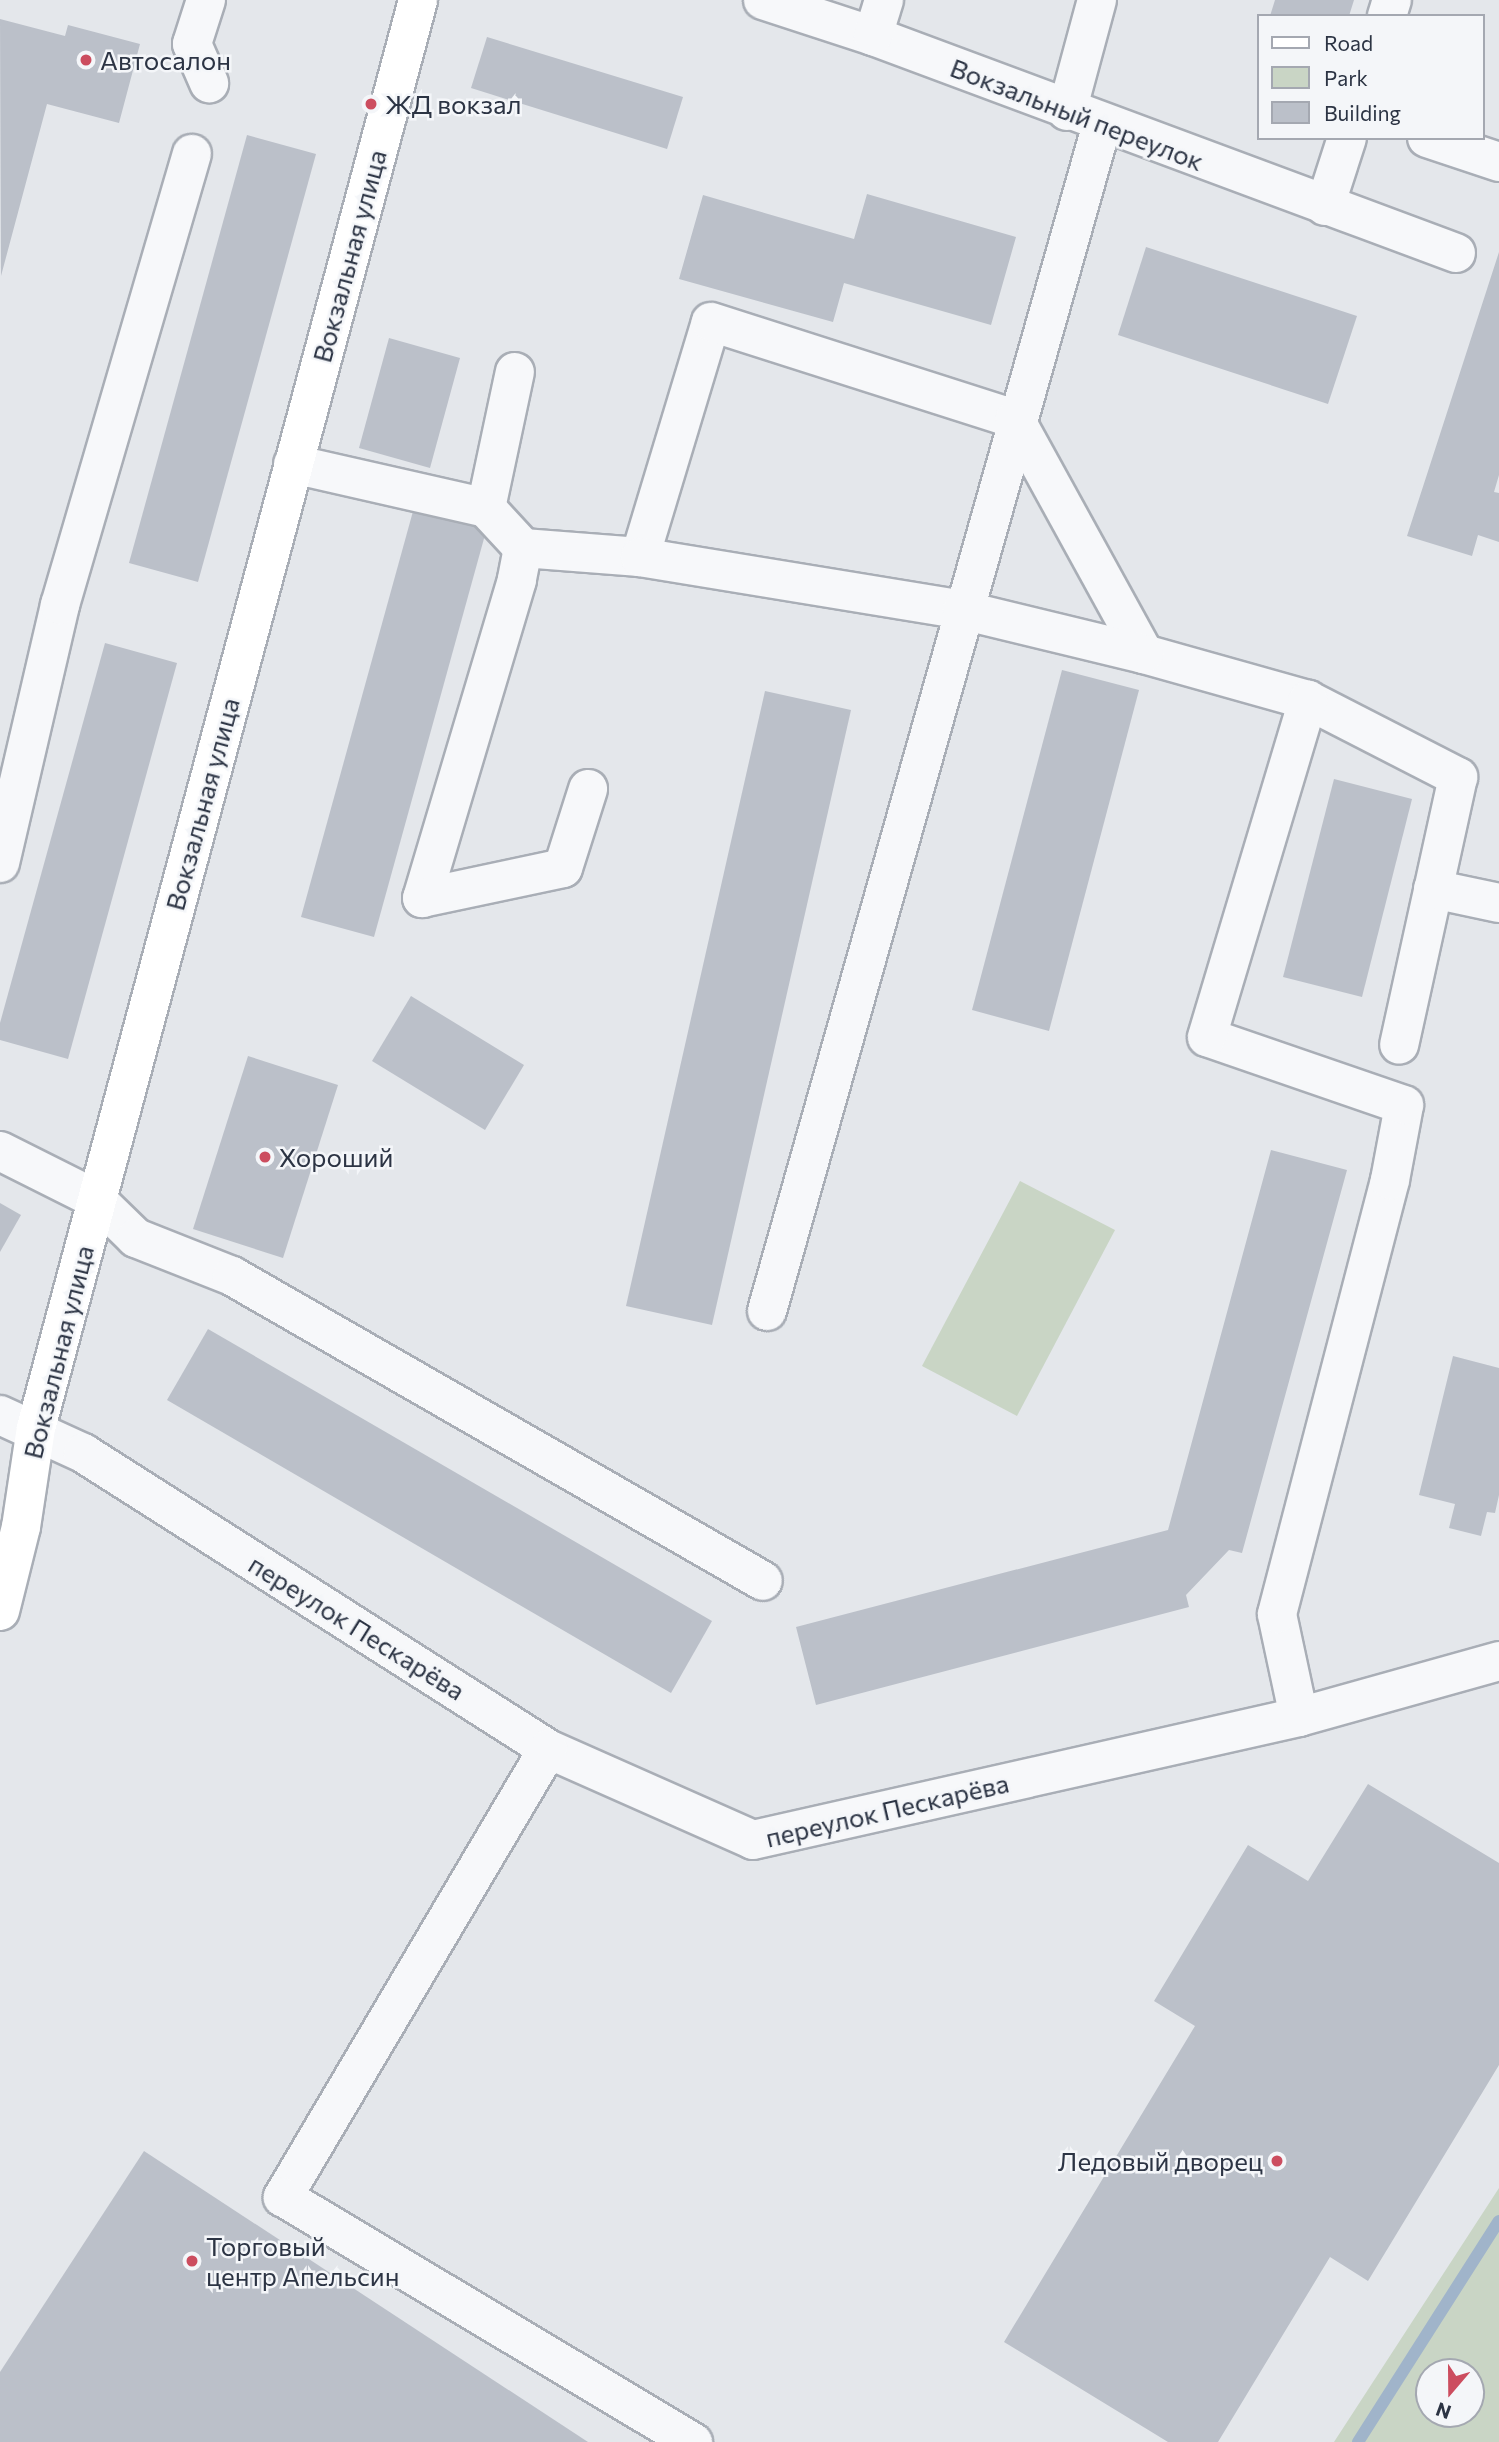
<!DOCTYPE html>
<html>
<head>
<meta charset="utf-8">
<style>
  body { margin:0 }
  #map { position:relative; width:1499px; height:2442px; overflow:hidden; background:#e4e7eb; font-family:Commissioner,sans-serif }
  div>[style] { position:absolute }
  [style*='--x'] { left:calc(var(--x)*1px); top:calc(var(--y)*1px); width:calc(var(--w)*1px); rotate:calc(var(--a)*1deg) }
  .green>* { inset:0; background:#c9d5c5 }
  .stream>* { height:12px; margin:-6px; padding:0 6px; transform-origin:6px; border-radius:6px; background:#a0b4ca }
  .building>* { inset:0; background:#bbc0c9 }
  .roads { filter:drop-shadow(2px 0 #a9aeb6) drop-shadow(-2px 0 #a9aeb6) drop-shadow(0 2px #a9aeb6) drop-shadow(0 -2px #a9aeb6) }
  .minor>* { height:38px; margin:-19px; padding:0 19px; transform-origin:19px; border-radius:19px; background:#f7f8fa }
  .major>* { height:38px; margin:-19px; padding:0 19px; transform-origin:19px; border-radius:19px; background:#fff }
  .dots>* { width:19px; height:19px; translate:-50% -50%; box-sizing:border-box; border:4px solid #f4f6f9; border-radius:50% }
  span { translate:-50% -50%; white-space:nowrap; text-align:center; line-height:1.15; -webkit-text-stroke:5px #f4f6f9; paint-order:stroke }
  .poi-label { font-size:26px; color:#2c3444 }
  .left { translate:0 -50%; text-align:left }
  .right { translate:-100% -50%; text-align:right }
  .street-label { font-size:26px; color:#2c3444 }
  .legend { position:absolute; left:1257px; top:14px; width:228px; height:126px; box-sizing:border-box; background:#f4f6f9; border:2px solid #a4a8b1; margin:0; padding:9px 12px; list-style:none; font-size:21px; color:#2c3444 }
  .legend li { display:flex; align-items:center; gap:14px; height:35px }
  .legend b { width:35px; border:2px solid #a4a8b1 }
  .north { position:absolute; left:1415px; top:2358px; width:70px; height:70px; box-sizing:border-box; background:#f4f6f9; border:2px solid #a4a8b1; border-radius:50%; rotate:200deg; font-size:19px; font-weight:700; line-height:28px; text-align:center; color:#2c3444 }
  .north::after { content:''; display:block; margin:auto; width:24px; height:32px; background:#cc4d5f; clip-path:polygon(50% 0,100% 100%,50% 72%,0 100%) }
</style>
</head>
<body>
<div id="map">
  <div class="green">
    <i style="clip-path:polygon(1020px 1181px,1115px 1230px,1017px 1416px,922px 1366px)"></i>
    <i style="clip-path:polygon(evenodd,1499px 2188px,1499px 2442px,1334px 2442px,1499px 2188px,1429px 2372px,1471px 2372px,1471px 2414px,1429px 2414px,1429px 2372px)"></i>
  </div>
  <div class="stream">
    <i style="--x:1358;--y:2442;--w:262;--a:-57.5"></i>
  </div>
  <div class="building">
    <i style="clip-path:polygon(1275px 0,1354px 0,1349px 16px,1270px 16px)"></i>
    <i style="clip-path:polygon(0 19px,65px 36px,68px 25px,140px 44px,119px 123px,47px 104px,1px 276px)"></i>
    <i style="clip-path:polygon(487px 37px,683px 97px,667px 149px,471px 88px)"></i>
    <i style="clip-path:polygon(247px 135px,316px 154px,198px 582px,129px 563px)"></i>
    <i style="clip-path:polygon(867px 194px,1016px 237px,991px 325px,844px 283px,833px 322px,679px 279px,703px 195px,854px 239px)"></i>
    <i style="clip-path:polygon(1146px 247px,1357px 316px,1328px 404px,1118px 335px)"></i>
    <i style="clip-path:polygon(1499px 252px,1499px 475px,1494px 492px,1499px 493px,1499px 542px,1478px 535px,1472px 556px,1407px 536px)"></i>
    <i style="clip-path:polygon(389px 338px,460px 358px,430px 468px,359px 448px)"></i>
    <i style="clip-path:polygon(415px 504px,488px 524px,374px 937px,301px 917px)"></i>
    <i style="clip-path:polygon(105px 643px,177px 663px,68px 1059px,0 1040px,0 1023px)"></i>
    <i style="clip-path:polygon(1062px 670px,1139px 690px,1049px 1031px,972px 1010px)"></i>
    <i style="clip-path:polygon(765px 691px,851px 710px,712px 1325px,626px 1306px)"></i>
    <i style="clip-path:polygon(1334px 779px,1412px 799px,1362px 997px,1283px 977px)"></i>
    <i style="clip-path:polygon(411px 996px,524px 1065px,485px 1130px,372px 1061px)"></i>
    <i style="clip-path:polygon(248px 1056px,338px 1085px,283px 1258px,193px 1229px)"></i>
    <i style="clip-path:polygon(1271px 1150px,1347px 1170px,1242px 1553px,1229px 1550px,1186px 1595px,1189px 1607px,816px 1705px,796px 1627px,1168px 1530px)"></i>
    <i style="clip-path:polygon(0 1203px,21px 1215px,0 1252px)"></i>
    <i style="clip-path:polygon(208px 1329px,712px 1621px,671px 1693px,167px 1400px)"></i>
    <i style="clip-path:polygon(1453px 1356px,1499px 1368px,1499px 1495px,1495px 1513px,1487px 1512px,1481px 1536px,1449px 1528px,1455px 1504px,1419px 1495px)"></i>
    <i style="clip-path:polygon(1368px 1784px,1499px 1863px,1499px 2065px,1368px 2281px,1330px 2257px,1218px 2442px,1168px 2442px,1004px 2342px,1195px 2026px,1154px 2001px,1248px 1845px,1308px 1881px)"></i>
    <i style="clip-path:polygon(144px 2151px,588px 2442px,0 2442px,0 2372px)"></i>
  </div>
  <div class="roads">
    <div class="minor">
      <i style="--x:206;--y:0;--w:46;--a:107.7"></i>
      <i style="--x:192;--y:44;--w:43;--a:66.4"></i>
      <i style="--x:763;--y:0;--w:116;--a:18.1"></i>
      <i style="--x:873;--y:36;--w:622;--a:20.42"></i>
      <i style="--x:1387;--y:16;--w:17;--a:-73"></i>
      <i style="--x:873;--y:36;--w:38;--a:-73"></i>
      <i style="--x:1067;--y:111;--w:115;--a:-74.9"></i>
      <i style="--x:1427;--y:138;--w:76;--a:18.4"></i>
      <i style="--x:1325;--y:206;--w:71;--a:-72.1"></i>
      <i style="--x:293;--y:464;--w:198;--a:12.8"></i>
      <i style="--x:486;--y:508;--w:54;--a:47.2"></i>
      <i style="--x:523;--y:548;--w:117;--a:4.4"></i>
      <i style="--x:640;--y:557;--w:245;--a:-73.2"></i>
      <i style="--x:711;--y:322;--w:319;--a:17.7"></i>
      <i style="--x:1015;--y:419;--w:268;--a:61.2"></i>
      <i style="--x:1144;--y:654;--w:170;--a:15.7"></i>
      <i style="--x:1308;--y:700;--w:169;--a:27.2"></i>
      <i style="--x:1458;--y:777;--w:274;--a:102.4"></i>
      <i style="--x:486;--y:508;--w:139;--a:-78"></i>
      <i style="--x:523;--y:548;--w:33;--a:101"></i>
      <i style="--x:517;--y:580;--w:332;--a:106.6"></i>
      <i style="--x:422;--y:898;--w:144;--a:-12"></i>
      <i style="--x:563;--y:868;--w:83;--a:-72.4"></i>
      <i style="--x:640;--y:557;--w:326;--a:9.3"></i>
      <i style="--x:962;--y:610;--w:187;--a:13.6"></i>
      <i style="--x:0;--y:863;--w:265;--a:-76.9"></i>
      <i style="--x:60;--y:605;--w:470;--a:-73.7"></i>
      <i style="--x:1433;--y:889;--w:67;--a:12"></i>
      <i style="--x:0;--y:1151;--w:107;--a:26.6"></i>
      <i style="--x:96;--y:1199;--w:56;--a:44.3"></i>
      <i style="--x:136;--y:1238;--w:103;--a:21.6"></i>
      <i style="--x:232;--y:1276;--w:612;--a:29.87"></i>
      <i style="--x:767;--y:1311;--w:1233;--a:-74.24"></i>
      <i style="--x:0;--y:1415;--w:91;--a:24.6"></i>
      <i style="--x:83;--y:1453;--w:551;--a:32.48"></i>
      <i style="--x:548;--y:1749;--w:224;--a:23.9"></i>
      <i style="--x:753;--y:1840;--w:560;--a:-12.7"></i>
      <i style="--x:1299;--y:1717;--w:208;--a:-15.6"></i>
      <i style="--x:1299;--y:1717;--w:105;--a:-102.1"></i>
      <i style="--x:1277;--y:1614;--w:448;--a:-75.4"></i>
      <i style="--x:1390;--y:1180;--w:76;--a:-79.4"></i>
      <i style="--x:1404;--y:1105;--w:208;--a:-161"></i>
      <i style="--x:1207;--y:1037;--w:352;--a:-73.3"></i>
      <i style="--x:548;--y:1749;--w:521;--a:120.61"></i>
      <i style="--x:283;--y:2197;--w:478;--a:30.9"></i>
    </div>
    <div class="major">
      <i style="--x:0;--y:1611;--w:87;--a:-76"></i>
      <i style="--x:21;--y:1527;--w:100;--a:-81.4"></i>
      <i style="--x:36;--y:1428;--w:1478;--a:-75.02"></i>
    </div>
  </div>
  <div class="dots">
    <i style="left:86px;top:60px;background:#cc4d5f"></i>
    <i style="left:371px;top:104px;background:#cc4d5f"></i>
    <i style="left:265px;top:1157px;background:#cc4d5f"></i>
    <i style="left:1277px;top:2161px;background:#cc4d5f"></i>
    <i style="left:192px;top:2261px;background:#cc4d5f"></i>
  </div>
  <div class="poi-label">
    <span class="left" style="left:100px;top:60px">Автосалон</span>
    <span class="left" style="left:385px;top:104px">ЖД вокзал</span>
    <span class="left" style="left:279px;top:1157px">Хороший</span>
    <span class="right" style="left:1263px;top:2161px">Ледовый дворец</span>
    <span class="left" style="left:206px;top:2261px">Торговый<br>центр Апельсин</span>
  </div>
  <div class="street-label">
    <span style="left:1077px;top:114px;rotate:21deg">Вокзальный переулок</span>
    <span style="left:349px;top:256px;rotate:-75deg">Вокзальная улица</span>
    <span style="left:202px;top:804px;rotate:-75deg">Вокзальная улица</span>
    <span style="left:58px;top:1352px;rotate:-76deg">Вокзальная улица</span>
    <span style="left:357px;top:1627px;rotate:32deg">переулок Пескарёва</span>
    <span style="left:887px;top:1810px;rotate:-13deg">переулок Пескарёва</span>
  </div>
  <ul class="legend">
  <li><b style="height:9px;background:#fff"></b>Road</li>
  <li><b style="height:19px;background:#c9d5c5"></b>Park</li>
  <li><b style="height:19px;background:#bbc0c9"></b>Building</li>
  </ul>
  <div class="north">N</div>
</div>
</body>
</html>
